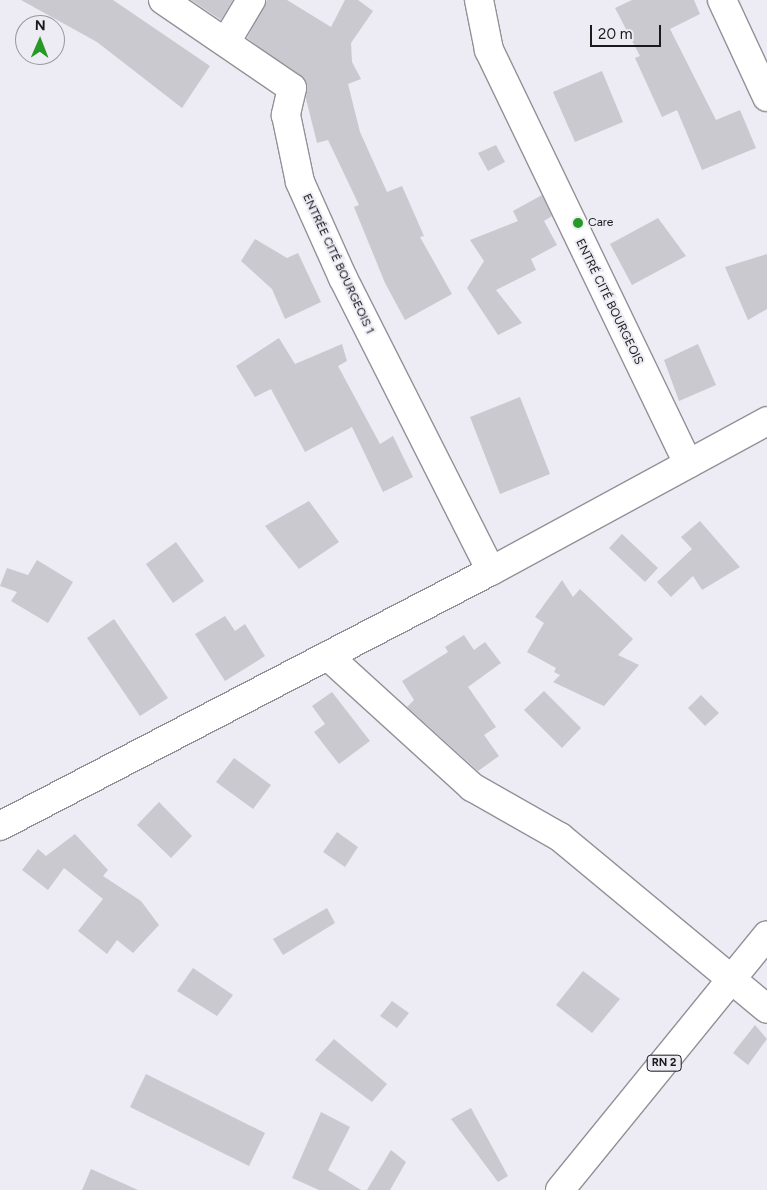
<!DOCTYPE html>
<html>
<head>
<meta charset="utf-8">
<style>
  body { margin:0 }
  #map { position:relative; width:767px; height:1190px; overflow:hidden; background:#edebf3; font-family:Figtree,sans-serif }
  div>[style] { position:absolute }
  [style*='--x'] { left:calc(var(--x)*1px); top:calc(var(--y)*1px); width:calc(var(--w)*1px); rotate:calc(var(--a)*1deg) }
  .building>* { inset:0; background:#cac9d0 }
  .roads { filter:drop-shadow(1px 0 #929198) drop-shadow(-1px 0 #929198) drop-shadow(0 1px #929198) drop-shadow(0 -1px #929198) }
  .minor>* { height:28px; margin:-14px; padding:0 14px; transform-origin:14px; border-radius:14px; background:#fff }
  .major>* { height:28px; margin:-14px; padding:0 14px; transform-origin:14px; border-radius:14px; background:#fff }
  .dots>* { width:14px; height:14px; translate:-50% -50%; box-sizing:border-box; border:2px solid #edebf3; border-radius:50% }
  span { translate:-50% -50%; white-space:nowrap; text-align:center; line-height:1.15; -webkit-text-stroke:4px #edebf3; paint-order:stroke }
  .shield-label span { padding:1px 4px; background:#edebf3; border:1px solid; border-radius:4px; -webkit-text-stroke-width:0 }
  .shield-label { font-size:11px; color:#1a1a1d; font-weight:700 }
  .poi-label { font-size:12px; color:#1a1a1d }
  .left { translate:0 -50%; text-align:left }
  .street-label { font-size:12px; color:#1a1a1d }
  .north { position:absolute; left:15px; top:15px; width:50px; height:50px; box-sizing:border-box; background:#edebf3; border:1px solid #99979d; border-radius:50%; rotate:1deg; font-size:14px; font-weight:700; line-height:20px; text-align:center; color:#1a1a1d }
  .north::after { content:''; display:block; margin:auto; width:18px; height:22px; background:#269825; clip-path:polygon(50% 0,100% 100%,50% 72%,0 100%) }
  .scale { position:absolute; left:590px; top:25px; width:71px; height:22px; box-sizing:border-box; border:2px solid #1a1a1d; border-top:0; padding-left:6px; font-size:15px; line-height:18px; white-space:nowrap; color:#1a1a1d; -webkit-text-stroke:4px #edebf3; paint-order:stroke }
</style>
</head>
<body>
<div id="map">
  <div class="building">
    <i style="clip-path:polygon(21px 0,113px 0,210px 66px,182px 108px,97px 42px)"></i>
    <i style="clip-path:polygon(191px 0,233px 0,221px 20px)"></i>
    <i style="clip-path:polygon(267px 0,287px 0,331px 27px,345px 0,358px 0,373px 11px,351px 43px,352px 62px,361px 79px,348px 84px,360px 132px,387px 192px,402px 186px,424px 236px,420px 237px,452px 294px,405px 320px,385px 283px,354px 207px,359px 205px,328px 140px,317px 143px,306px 99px,306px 82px,247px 38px)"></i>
    <i style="clip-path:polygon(632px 0,694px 0,700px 14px,670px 29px,716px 120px,740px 110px,756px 148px,702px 170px,677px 110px,662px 117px,635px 58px,640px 56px,615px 8px)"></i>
    <i style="clip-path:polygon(602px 71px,623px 122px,575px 142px,553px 92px)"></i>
    <i style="clip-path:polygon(496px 145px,505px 162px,488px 171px,478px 153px)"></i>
    <i style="clip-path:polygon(542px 195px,552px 216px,544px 221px,557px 245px,531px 259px,536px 270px,496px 290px,522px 323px,498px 335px,467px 288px,484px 261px,470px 240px,518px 221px,513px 211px)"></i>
    <i style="clip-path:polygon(658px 218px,686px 256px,632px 285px,610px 244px)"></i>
    <i style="clip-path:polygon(255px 239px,287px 258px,298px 253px,321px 302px,285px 319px,272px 289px,241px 261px)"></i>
    <i style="clip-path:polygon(767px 254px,767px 309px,748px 320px,725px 267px)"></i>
    <i style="clip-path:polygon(279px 338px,295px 364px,342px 344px,347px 361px,338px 366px,380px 444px,393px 436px,413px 477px,383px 492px,352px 427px,305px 452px,271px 389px,255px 397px,236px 366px)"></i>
    <i style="clip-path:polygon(698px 344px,716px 385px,679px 401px,664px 360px)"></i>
    <i style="clip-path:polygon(520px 397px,550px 474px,500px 494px,470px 417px)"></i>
    <i style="clip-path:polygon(309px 501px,339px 542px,299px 569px,265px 526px)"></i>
    <i style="clip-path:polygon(700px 521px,740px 567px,702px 590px,693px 576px,671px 597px,657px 582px,692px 549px,681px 537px)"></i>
    <i style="clip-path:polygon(622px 534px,658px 568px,645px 582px,609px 548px)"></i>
    <i style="clip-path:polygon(176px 542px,204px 581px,173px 603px,146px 564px)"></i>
    <i style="clip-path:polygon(37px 560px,73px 582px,48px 623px,11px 601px,17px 592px,0 586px,7px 568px,28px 575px)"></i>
    <i style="clip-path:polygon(562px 580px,573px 597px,580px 589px,633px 639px,618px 655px,639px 665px,604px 706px,553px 682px,560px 675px,554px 672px,556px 668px,527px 652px,544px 623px,535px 617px)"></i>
    <i style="clip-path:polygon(225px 616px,235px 631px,245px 624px,265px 656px,225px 681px,195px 634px)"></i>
    <i style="clip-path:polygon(114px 619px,168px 698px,140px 716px,87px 638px)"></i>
    <i style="clip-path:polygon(464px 635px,474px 650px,485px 642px,501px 663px,468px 687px,496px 727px,484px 735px,499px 756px,478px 771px,407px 707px,414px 700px,402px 681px,448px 652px,445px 647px)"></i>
    <i style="clip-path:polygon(544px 691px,581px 728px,562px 748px,524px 710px)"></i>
    <i style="clip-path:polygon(332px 692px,370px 741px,339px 764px,314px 732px,325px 724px,312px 706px)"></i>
    <i style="clip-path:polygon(701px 695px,719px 713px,705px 726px,688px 708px)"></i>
    <i style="clip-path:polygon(234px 758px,271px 785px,253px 809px,216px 782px)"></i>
    <i style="clip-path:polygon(159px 802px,192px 836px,171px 858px,137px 825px)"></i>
    <i style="clip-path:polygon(337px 832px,358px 847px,345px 867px,323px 852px)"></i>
    <i style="clip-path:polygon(75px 834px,108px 870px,103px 876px,141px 901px,159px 925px,133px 953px,117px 940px,107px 954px,78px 931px,103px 899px,64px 868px,48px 890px,22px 870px,38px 849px,46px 856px)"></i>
    <i style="clip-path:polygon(327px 908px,335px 923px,283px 955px,273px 939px)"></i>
    <i style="clip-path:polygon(193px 968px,233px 995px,217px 1016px,177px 991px)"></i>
    <i style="clip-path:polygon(583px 971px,620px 999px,592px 1033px,556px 1005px)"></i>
    <i style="clip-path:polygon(392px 1001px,409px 1013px,397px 1028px,380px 1016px)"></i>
    <i style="clip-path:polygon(755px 1025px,767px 1039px,748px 1065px,733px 1053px)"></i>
    <i style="clip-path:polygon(334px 1039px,387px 1084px,372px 1102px,315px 1060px)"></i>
    <i style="clip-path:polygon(146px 1074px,265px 1133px,249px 1166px,130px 1107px)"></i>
    <i style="clip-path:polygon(471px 1108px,508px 1176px,498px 1182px,451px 1119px)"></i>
    <i style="clip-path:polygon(321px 1112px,350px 1127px,328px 1170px,361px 1190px,319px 1190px,292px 1178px)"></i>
    <i style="clip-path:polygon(391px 1150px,406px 1162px,390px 1190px,367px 1190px)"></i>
    <i style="clip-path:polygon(91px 1169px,138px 1190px,82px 1190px)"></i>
  </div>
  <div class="roads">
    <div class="minor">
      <i style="--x:163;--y:0;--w:156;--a:34.3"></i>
      <i style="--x:292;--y:88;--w:28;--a:103"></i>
      <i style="--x:286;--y:115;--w:68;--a:78.2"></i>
      <i style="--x:300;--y:182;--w:105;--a:65.9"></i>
      <i style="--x:343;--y:278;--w:328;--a:63.2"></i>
      <i style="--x:479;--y:0;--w:51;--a:78.7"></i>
      <i style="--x:489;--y:50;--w:459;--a:64.3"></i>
      <i style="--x:722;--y:0;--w:107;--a:65.1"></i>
      <i style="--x:226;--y:42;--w:49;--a:-59.2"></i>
      <i style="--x:328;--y:656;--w:195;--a:42.3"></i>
      <i style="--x:472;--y:787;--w:101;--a:29.6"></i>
      <i style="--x:560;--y:837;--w:269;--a:39.7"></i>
    </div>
    <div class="major">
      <i style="--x:0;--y:826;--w:553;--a:-27.45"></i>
      <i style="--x:491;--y:571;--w:314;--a:-28.5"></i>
      <i style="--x:560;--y:1190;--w:328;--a:-50.9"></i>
    </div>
  </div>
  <div class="dots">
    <i style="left:578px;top:223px;background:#269825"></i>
  </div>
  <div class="shield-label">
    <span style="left:664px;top:1063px">RN 2</span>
  </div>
  <div class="poi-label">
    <span class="left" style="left:588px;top:223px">Care</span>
  </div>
  <div class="street-label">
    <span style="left:338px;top:264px;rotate:65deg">ENTRÉE CITÉ BOURGEOIS 1</span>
    <span style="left:609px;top:302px;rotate:64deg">ENTRÉ CITÉ BOURGEOIS</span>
  </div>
  <div class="north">N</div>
  <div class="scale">20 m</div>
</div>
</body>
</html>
